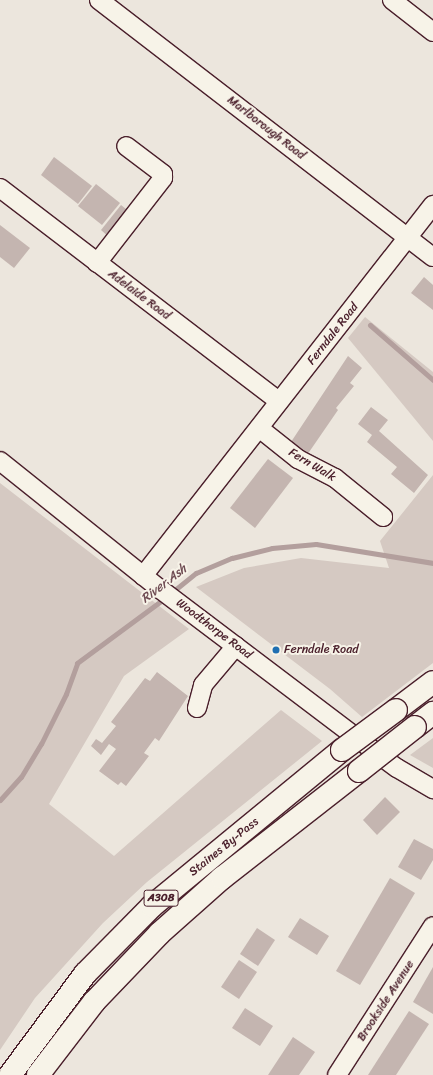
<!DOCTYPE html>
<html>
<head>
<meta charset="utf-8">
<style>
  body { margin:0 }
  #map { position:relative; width:433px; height:1075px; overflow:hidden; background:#ece6dd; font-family:Sriracha,sans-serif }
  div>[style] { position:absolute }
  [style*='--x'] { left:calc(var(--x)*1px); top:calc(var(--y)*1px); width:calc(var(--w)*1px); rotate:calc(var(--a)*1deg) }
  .green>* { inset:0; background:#d5c9c2 }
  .stream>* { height:5px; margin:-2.5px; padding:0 2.5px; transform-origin:2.5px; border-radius:2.5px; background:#b39f9d }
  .building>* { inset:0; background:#c4b5b0 }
  .roads { filter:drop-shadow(1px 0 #4a1f2b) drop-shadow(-1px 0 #4a1f2b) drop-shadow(0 1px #4a1f2b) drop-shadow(0 -1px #4a1f2b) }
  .minor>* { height:18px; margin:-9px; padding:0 9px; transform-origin:9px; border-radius:9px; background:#f7f3e8 }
  .highway>* { height:22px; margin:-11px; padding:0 11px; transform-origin:11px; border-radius:11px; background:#f7f3e8 }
  .bridges { filter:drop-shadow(1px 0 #4a1f2b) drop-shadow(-1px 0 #4a1f2b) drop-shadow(0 1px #4a1f2b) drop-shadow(0 -1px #4a1f2b) }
  .highway-bridge>* { height:22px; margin:-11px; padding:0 11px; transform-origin:11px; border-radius:11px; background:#f7f3e8 }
  .dots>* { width:11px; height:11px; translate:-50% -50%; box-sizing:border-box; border:2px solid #f7f3e8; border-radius:50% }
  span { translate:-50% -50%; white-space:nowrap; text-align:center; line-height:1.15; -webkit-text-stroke:4px #f7f3e8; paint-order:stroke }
  .shield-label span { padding:1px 3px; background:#f7f3e8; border:1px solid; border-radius:3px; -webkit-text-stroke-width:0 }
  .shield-label { font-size:11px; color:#4a1f2b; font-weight:700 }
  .street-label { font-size:12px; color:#4a1f2b }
  .poi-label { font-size:12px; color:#4a1f2b }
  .left { translate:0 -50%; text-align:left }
  .water-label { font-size:13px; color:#6f4c53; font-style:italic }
</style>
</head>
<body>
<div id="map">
  <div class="green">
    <i style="clip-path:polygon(365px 317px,433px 372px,433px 441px,348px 338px)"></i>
    <i style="clip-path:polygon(433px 475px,433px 663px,362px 717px,330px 689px,196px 587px,244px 568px,301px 558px,389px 568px,380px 541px)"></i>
    <i style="clip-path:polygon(0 483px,189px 629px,124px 676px,49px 804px,114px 856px,281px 710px,322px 741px,147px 882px,103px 923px,35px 998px,0 1050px)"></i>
    <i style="clip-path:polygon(433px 738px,433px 768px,410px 755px)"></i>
  </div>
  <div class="stream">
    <i style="--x:370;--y:325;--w:84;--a:41.1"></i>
    <i style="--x:171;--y:593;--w:32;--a:-39"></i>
    <i style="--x:196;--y:573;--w:39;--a:-23"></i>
    <i style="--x:232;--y:558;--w:41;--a:-14"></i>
    <i style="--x:272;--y:548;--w:44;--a:-5.2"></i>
    <i style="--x:316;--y:544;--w:119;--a:9.2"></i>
    <i style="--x:0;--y:800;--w:31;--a:-48"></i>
    <i style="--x:21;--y:777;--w:39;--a:-59"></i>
    <i style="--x:41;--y:744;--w:56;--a:-63.4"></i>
    <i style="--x:66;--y:694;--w:33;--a:-70"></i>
    <i style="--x:77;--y:663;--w:109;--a:-36.5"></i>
  </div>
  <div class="building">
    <i style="clip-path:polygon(54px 157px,92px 186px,78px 204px,41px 175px)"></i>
    <i style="clip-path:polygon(96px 184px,120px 203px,102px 225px,78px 206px)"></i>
    <i style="clip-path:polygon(121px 205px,131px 213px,111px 239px,101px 230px)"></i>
    <i style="clip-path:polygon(0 225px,30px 248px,14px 268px,0 257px)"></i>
    <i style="clip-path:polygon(424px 277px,433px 285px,433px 310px,411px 293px)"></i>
    <i style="clip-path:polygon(348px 356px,362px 368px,350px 383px,354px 386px,336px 408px,338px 410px,305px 458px,289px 445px)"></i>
    <i style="clip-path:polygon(371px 407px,388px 420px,379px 431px,428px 475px,414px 493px,391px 474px,397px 467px,367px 442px,372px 435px,358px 424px)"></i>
    <i style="clip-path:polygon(268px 459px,293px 478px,255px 528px,230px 508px)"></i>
    <i style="clip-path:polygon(157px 672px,188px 696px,159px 741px,155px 738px,144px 753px,149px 756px,126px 786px,121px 782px,118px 785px,99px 771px,116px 749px,109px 744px,101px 755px,91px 746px,96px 739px,102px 743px,116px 726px,111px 722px,145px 678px,150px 681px)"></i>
    <i style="clip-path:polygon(385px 797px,400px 812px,377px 835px,363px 820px)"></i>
    <i style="clip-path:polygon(414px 839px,433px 849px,433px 860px,421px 880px,398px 867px)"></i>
    <i style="clip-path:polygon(390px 878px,415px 893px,360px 985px,336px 971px)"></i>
    <i style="clip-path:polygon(300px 918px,329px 936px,317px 955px,288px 937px)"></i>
    <i style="clip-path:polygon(257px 928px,275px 940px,258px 966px,240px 954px)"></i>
    <i style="clip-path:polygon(239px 960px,257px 972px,239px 999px,221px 987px)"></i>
    <i style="clip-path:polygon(433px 967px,433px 1014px,413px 1002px)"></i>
    <i style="clip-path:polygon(245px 1008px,273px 1026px,260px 1046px,232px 1028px)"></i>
    <i style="clip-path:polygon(409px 1011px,429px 1024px,396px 1075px,368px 1075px)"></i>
    <i style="clip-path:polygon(293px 1037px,315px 1052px,299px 1075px,268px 1075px)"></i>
  </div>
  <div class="roads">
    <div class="minor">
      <i style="--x:99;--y:0;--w:421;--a:37.6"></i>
      <i style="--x:392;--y:0;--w:52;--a:38"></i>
      <i style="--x:0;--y:188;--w:351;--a:37.4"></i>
      <i style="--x:97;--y:263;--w:108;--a:-52.2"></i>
      <i style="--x:163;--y:178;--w:4;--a:-90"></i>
      <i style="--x:163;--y:174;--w:46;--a:-142.9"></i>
      <i style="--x:259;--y:428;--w:50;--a:38.5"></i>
      <i style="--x:298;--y:459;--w:42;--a:27.2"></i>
      <i style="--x:335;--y:478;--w:62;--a:39.1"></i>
      <i style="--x:0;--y:461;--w:205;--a:38.7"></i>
      <i style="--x:160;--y:589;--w:297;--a:37.1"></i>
      <i style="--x:397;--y:768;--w:42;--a:30.3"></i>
      <i style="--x:143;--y:576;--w:471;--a:-52"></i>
      <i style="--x:197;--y:708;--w:24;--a:-75"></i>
      <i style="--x:203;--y:685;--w:51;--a:-49.8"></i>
      <i style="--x:337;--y:1075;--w:177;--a:-57.2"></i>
    </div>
    <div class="highway">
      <i style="--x:396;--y:710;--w:46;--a:-37.1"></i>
      <i style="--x:415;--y:727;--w:23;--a:-38"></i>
      <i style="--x:10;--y:1075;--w:126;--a:-53.4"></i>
      <i style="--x:85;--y:974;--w:95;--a:-45.4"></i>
      <i style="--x:152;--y:906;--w:246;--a:-39.4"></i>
      <i style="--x:38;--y:1075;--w:92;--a:-52.5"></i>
      <i style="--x:94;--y:1002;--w:95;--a:-46.3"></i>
      <i style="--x:160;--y:933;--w:83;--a:-41.6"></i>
      <i style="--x:222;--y:878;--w:174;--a:-38"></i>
    </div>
  </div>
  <div class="bridges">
    <div class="highway-bridge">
      <i style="--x:342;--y:750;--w:67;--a:-36.5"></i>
      <i style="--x:359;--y:771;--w:71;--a:-38.2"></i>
    </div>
  </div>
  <div class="dots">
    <i style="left:276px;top:650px;background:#1f6fb2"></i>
  </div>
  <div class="shield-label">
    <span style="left:161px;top:898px">A308</span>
  </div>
  <div class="street-label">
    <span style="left:266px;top:128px;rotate:38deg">Marlborough Road</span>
    <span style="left:139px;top:295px;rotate:37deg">Adelaide Road</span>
    <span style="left:333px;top:334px;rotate:-52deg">Ferndale Road</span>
    <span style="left:312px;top:465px;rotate:31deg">Fern Walk</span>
    <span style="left:214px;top:629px;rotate:37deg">Woodthorpe Road</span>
    <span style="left:224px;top:847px;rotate:-39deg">Staines By-Pass</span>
    <span style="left:386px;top:1001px;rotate:-57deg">Brookside Avenue</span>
  </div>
  <div class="poi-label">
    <span class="left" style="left:284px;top:650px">Ferndale Road</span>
  </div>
  <div class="water-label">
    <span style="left:164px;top:584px;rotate:-38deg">River Ash</span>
  </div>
</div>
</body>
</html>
